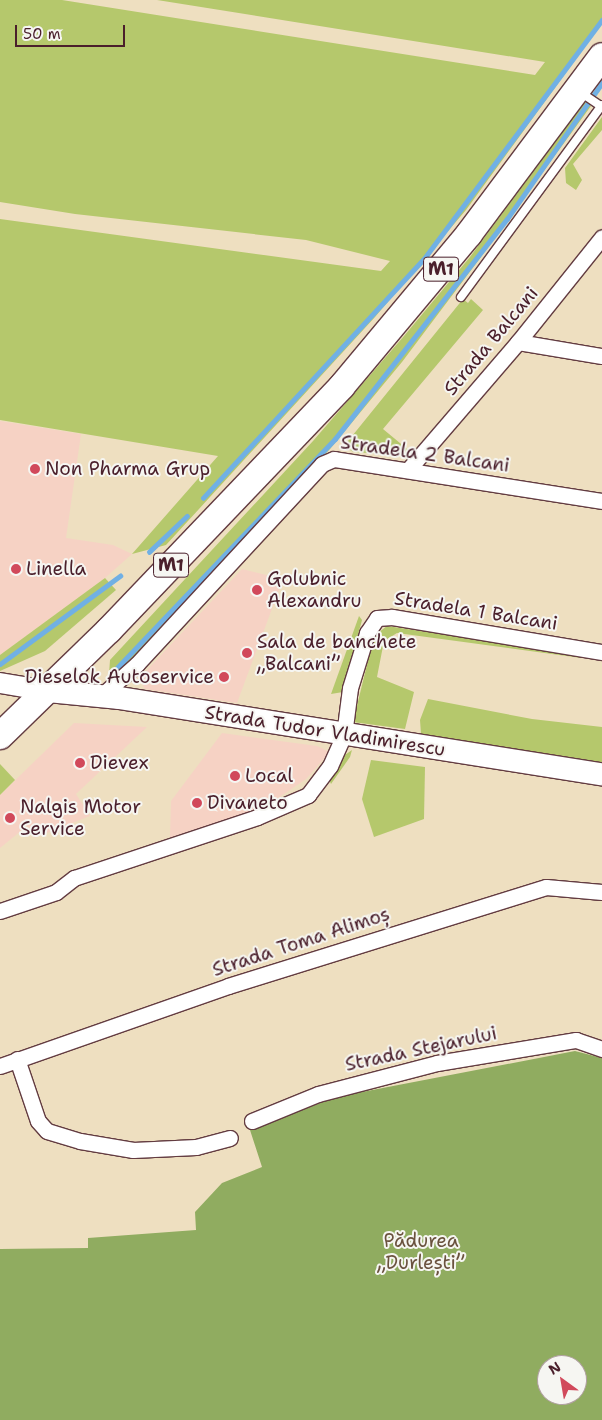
<!DOCTYPE html>
<html>
<head>
<meta charset="utf-8">
<style>
  body { margin:0 }
  #map { position:relative; width:602px; height:1420px; overflow:hidden; background:#eedfc0; font-family:"Shantell Sans",sans-serif }
  div>[style] { position:absolute }
  [style*='--x'] { left:calc(var(--x)*1px); top:calc(var(--y)*1px); width:calc(var(--w)*1px); rotate:calc(var(--a)*1deg) }
  .built>* { inset:0; background:#f6d2c4 }
  .green>* { inset:0; background:#b5c86c }
  .forest>* { inset:0; background:#90ac60 }
  .stream>* { height:4.5px; margin:-2.25px; padding:0 2.25px; transform-origin:2.25px; border-radius:2.25px; background:#70b0e4 }
  .roads { filter:drop-shadow(1px 0 #633c41) drop-shadow(-1px 0 #633c41) drop-shadow(0 1px #633c41) drop-shadow(0 -1px #633c41) }
  .lane>* { height:8px; margin:-4px; padding:0 4px; transform-origin:4px; border-radius:4px; background:#fff }
  .street>* { height:15px; margin:-7.5px; padding:0 7.5px; transform-origin:7.5px; border-radius:7.5px; background:#fff }
  .secondary>* { height:20px; margin:-10px; padding:0 10px; transform-origin:10px; border-radius:10px; background:#fff }
  .primary>* { height:22px; margin:-11px; padding:0 11px; transform-origin:11px; border-radius:11px; background:#fff }
  .highway>* { height:26px; margin:-13px; padding:0 13px; transform-origin:13px; border-radius:13px; background:#fff }
  .dots>* { width:14px; height:14px; translate:-50% -50%; box-sizing:border-box; border:2px solid #f6f6f2; border-radius:50% }
  span { translate:-50% -50%; white-space:nowrap; text-align:center; line-height:1.15; -webkit-text-stroke:4px #f6f6f2; paint-order:stroke }
  .shield-label span { padding:1px 4px; background:#f6f6f2; border:1px solid; border-radius:4px; -webkit-text-stroke-width:0 }
  .shield-label { font-size:18px; color:#4a1f2b; font-weight:700 }
  .street-label { font-size:19px; color:#4a1f2b }
  .poi-label { font-size:19px; color:#4a1f2b }
  .left { translate:0 -50%; text-align:left }
  .right { translate:-100% -50%; text-align:right }
  .park-label { font-size:19px; color:#6a523e }
  .north { position:absolute; left:537px; top:1355px; width:50px; height:50px; box-sizing:border-box; background:#f6f6f2; border:1px solid #b1a0a2; border-radius:50%; rotate:328deg; font-size:14px; font-weight:700; line-height:20px; text-align:center; color:#4a1f2b }
  .north::after { content:''; display:block; margin:auto; width:18px; height:22px; background:#d1495b; clip-path:polygon(50% 0,100% 100%,50% 72%,0 100%) }
  .scale { position:absolute; left:15px; top:25px; width:110px; height:22px; box-sizing:border-box; border:2px solid #4a1f2b; border-top:0; padding-left:6px; font-size:15px; line-height:18px; white-space:nowrap; color:#4a1f2b; -webkit-text-stroke:4px #f6f6f2; paint-order:stroke }
</style>
</head>
<body>
<div id="map">
  <div class="built">
    <i style="clip-path:polygon(0 421px,81px 434px,66px 538px,113px 545px,132px 554px,105px 578px,0 655px)"></i>
    <i style="clip-path:polygon(242px 569px,283px 579px,237px 703px,145px 689px,137px 676px,147px 670px)"></i>
    <i style="clip-path:polygon(74px 723px,147px 727px,76px 794px,90px 816px,34px 838px,27px 826px,0 848px,0 795px)"></i>
    <i style="clip-path:polygon(222px 733px,317px 746px,330px 752px,306px 779px,259px 811px,170px 839px,171px 801px)"></i>
  </div>
  <div class="green">
    <i style="clip-path:polygon(0 0,62px 0,535px 75px,545px 62px,157px 0,602px 0,602px 23px,466px 210px,375px 317px,166px 545px,132px 554px,218px 456px,0 420px,0 219px,381px 271px,390px 261px,306px 240px,75px 214px,0 202px)"></i>
    <i style="clip-path:polygon(585px 102px,591px 106px,478px 261px,402px 362px,330px 449px,193px 592px,131px 661px,109px 674px,110px 660px,313px 441px,404px 336px,470px 257px)"></i>
    <i style="clip-path:polygon(602px 117px,602px 130px,573px 164px,582px 180px,576px 190px,566px 183px,565px 168px)"></i>
    <i style="clip-path:polygon(463px 299px,468px 303px,471px 299px,483px 310px,383px 429px,412px 453px,395px 455px,353px 452px,344px 446px)"></i>
    <i style="clip-path:polygon(105px 578px,116px 590px,45px 651px,0 671px,0 655px)"></i>
    <i style="clip-path:polygon(359px 616px,362px 620px,343px 692px,331px 694px)"></i>
    <i style="clip-path:polygon(387px 626px,581px 655px,581px 658px,397px 633px,384px 641px,377px 677px,414px 692px,405px 729px,353px 722px,374px 636px)"></i>
    <i style="clip-path:polygon(428px 699px,532px 719px,602px 727px,602px 763px,421px 734px,420px 720px)"></i>
    <i style="clip-path:polygon(352px 750px,350px 757px,331px 784px,328px 777px,339px 759px)"></i>
    <i style="clip-path:polygon(371px 760px,425px 767px,424px 819px,374px 837px,362px 799px)"></i>
    <i style="clip-path:polygon(0 764px,15px 780px,0 795px)"></i>
  </div>
  <div class="forest">
    <i style="clip-path:polygon(evenodd,575px 1051px,602px 1058px,602px 1420px,0 1420px,0 1249px,88px 1248px,88px 1238px,196px 1230px,195px 1212px,222px 1183px,262px 1167px,250px 1130px,336px 1097px,575px 1051px,547px 1365px,577px 1365px,577px 1395px,547px 1395px,547px 1365px)"></i>
  </div>
  <div class="stream">
    <i style="--x:203;--y:498;--w:324;--a:-47.3"></i>
    <i style="--x:423;--y:260;--w:299;--a:-53.3"></i>
    <i style="--x:149;--y:552;--w:52;--a:-43.5"></i>
    <i style="--x:0;--y:664;--w:149;--a:-36.3"></i>
    <i style="--x:112;--y:673;--w:323;--a:-46.4"></i>
    <i style="--x:335;--y:439;--w:279;--a:-52"></i>
    <i style="--x:507;--y:219;--w:166;--a:-55.1"></i>
  </div>
  <div class="roads">
    <div class="lane">
      <i style="--x:580;--y:92;--w:25;--a:34"></i>
      <i style="--x:461;--y:297;--w:238;--a:-53.7"></i>
    </div>
    <div class="street">
      <i style="--x:518;--y:342;--w:85;--a:9.5"></i>
      <i style="--x:408;--y:470;--w:169;--a:-49.3"></i>
      <i style="--x:518;--y:342;--w:134;--a:-51.3"></i>
      <i style="--x:101;--y:696;--w:48;--a:-41.6"></i>
      <i style="--x:137;--y:664;--w:272;--a:-47.2"></i>
      <i style="--x:322;--y:464;--w:13;--a:-23"></i>
      <i style="--x:334;--y:459;--w:271;--a:8.9"></i>
      <i style="--x:0;--y:911;--w:59;--a:-18.7"></i>
      <i style="--x:56;--y:892;--w:23;--a:-38"></i>
      <i style="--x:74;--y:878;--w:193;--a:-18.4"></i>
      <i style="--x:257;--y:817;--w:56;--a:-23.3"></i>
      <i style="--x:308;--y:795;--w:36;--a:-53"></i>
      <i style="--x:330;--y:766;--w:34;--a:-66"></i>
      <i style="--x:344;--y:735;--w:47;--a:-82.7"></i>
      <i style="--x:350;--y:688;--w:58;--a:-72.8"></i>
      <i style="--x:367;--y:633;--w:18;--a:-56"></i>
      <i style="--x:377;--y:618;--w:15;--a:-4"></i>
      <i style="--x:392;--y:617;--w:213;--a:9.5"></i>
      <i style="--x:17;--y:1059;--w:65;--a:71.3"></i>
      <i style="--x:38;--y:1121;--w:13;--a:48"></i>
      <i style="--x:47;--y:1131;--w:34;--a:17"></i>
      <i style="--x:80;--y:1141;--w:54;--a:9.6"></i>
      <i style="--x:133;--y:1150;--w:63;--a:-2.7"></i>
      <i style="--x:196;--y:1147;--w:35;--a:-15"></i>
      <i style="--x:0;--y:1066;--w:242;--a:-19.3"></i>
      <i style="--x:228;--y:986;--w:333;--a:-17.3"></i>
      <i style="--x:546;--y:887;--w:56;--a:5.1"></i>
      <i style="--x:252;--y:1121;--w:71;--a:-22.2"></i>
      <i style="--x:318;--y:1094;--w:123;--a:-14.6"></i>
      <i style="--x:437;--y:1063;--w:141;--a:-9.4"></i>
      <i style="--x:576;--y:1040;--w:28;--a:19"></i>
    </div>
    <div class="secondary">
      <i style="--x:0;--y:683;--w:49;--a:9.5"></i>
    </div>
    <div class="primary">
      <i style="--x:48;--y:691;--w:72;--a:5.6"></i>
      <i style="--x:120;--y:698;--w:488;--a:9"></i>
    </div>
    <div class="highway">
      <i style="--x:0;--y:736;--w:152;--a:-44.2"></i>
      <i style="--x:109;--y:630;--w:337;--a:-46.3"></i>
      <i style="--x:342;--y:386;--w:198;--a:-50.1"></i>
      <i style="--x:469;--y:234;--w:222;--a:-53.2"></i>
    </div>
  </div>
  <div class="dots">
    <i style="left:35px;top:469px;background:#d1495b"></i>
    <i style="left:16px;top:569px;background:#d1495b"></i>
    <i style="left:257px;top:590px;background:#d1495b"></i>
    <i style="left:247px;top:653px;background:#d1495b"></i>
    <i style="left:224px;top:677px;background:#d1495b"></i>
    <i style="left:80px;top:763px;background:#d1495b"></i>
    <i style="left:235px;top:776px;background:#d1495b"></i>
    <i style="left:197px;top:803px;background:#d1495b"></i>
    <i style="left:10px;top:818px;background:#d1495b"></i>
  </div>
  <div class="shield-label">
    <span style="left:441px;top:269px">M1</span>
    <span style="left:171px;top:565px">M1</span>
  </div>
  <div class="street-label">
    <span style="left:491px;top:341px;rotate:-50deg">Strada Balcani</span>
    <span style="left:425px;top:454px;rotate:8deg">Stradela 2 Balcani</span>
    <span style="left:476px;top:611px;rotate:9deg">Stradela 1 Balcani</span>
    <span style="left:325px;top:731px;rotate:9deg">Strada Tudor Vladimirescu</span>
    <span style="left:301px;top:942px;rotate:-18deg">Strada Toma Alimoș</span>
    <span style="left:421px;top:1049px;rotate:-12deg">Strada Stejarului</span>
  </div>
  <div class="poi-label">
    <span class="left" style="left:45px;top:469px">Non Pharma Grup</span>
    <span class="left" style="left:26px;top:569px">Linella</span>
    <span class="left" style="left:267px;top:590px">Golubnic<br>Alexandru</span>
    <span class="left" style="left:257px;top:653px">Sala de banchete<br>„Balcani”</span>
    <span class="right" style="left:214px;top:677px">Dieselok Autoservice</span>
    <span class="left" style="left:90px;top:763px">Dievex</span>
    <span class="left" style="left:245px;top:776px">Local</span>
    <span class="left" style="left:207px;top:803px">Divaneto</span>
    <span class="left" style="left:20px;top:818px">Nalgis Motor<br>Service</span>
  </div>
  <div class="park-label">
    <span style="left:421px;top:1252px">Pădurea<br>„Durlești”</span>
  </div>
  <div class="north">N</div>
  <div class="scale">50 m</div>
</div>
</body>
</html>
